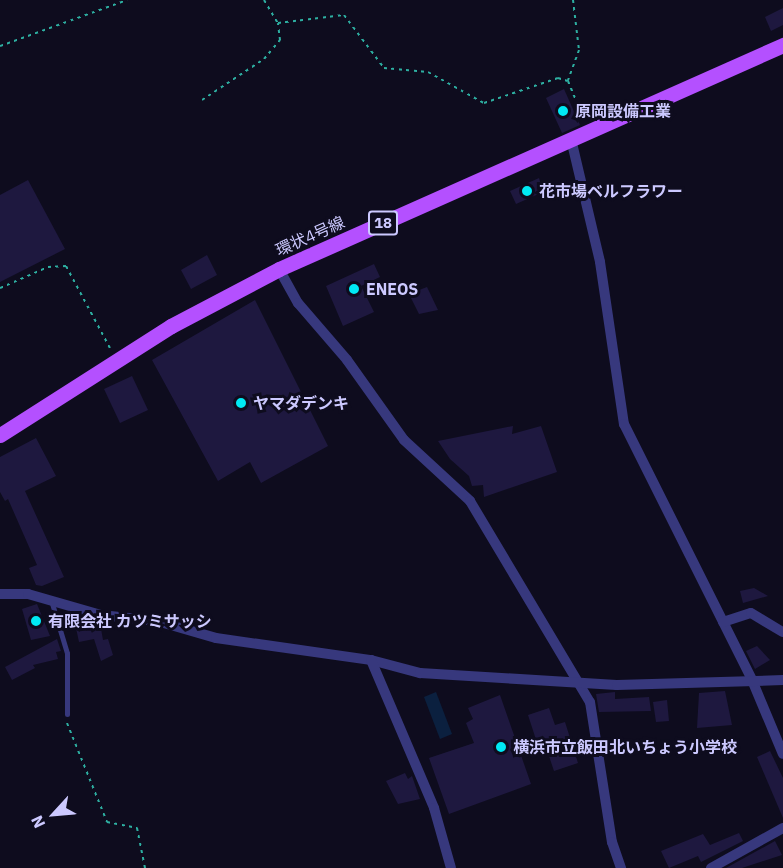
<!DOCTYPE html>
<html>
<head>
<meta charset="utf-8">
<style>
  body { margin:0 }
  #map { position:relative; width:783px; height:868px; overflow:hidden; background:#0e0c1e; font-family:"IBM Plex Sans","Noto Sans JP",sans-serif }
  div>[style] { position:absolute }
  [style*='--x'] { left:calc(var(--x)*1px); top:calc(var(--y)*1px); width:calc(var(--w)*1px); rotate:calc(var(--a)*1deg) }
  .water>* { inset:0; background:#0b203f }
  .building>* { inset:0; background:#1e183f }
  .path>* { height:2px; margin-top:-1px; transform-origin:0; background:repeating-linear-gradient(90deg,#2dafa1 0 3px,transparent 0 7.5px) }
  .lane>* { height:5px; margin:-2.5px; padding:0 2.5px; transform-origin:2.5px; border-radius:2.5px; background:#37387d }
  .street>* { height:10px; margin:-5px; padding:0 5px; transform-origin:5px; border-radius:5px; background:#37387d }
  .primary>* { height:15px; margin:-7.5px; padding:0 7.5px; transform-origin:7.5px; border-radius:7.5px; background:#b450ff }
  .dots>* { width:16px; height:16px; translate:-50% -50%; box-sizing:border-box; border:3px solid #0e0c1e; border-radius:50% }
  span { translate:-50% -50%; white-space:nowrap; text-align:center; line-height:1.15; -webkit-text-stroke:6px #0e0c1e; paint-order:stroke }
  .shield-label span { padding:2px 4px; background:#0e0c1e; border:2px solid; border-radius:4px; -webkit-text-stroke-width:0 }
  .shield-label { font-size:15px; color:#ccc9ff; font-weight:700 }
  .poi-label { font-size:16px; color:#ccc9ff; font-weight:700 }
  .left { translate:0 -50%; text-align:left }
  .street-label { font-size:16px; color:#ccc9ff }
  .north { position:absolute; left:24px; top:784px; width:60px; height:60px; -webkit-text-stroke:4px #0e0c1e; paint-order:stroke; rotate:244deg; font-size:16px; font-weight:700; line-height:24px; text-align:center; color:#ccc9ff }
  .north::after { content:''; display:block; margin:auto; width:21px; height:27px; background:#ccc9ff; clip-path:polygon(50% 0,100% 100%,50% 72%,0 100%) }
</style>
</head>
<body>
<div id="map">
  <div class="water">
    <i style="clip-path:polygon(436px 692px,452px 734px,440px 739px,424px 697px)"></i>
  </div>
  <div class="building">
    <i style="clip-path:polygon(783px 8px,783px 25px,771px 31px,765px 17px)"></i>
    <i style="clip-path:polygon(564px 89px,580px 125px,562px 133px,546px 98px)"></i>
    <i style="clip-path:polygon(539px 178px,543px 192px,516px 204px,510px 191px)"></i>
    <i style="clip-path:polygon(28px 180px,65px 249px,0 282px,0 195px)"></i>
    <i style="clip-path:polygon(207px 255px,217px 275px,191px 289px,181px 270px)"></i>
    <i style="clip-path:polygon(374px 264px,380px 277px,361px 286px,374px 312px,343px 326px,326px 286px)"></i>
    <i style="clip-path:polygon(427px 287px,438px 310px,419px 314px,409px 294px)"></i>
    <i style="clip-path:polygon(255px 300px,328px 446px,261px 483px,250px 462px,218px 481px,152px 360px)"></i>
    <i style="clip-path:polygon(132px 376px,148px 410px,120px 423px,104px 389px)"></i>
    <i style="clip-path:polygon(513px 426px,512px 434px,541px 426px,557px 472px,484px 497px,483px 485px,472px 486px,469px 476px,450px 459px,438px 441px)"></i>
    <i style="clip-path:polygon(36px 438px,56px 476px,25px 491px,64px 577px,42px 586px,36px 585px,29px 568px,37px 565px,8px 499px,5px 501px,0 492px,0 457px)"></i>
    <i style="clip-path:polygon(754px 588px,768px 596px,743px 603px,740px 591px)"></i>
    <i style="clip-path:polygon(37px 604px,50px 636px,31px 640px,22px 609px)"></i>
    <i style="clip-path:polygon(100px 623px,103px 640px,108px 639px,113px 655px,101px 661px,94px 639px,79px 642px,76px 628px)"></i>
    <i style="clip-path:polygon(57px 639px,61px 651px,56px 652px,58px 659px,33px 665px,35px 668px,12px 680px,5px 667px)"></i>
    <i style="clip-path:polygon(757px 646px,770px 660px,755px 669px,746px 651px)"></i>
    <i style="clip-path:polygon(725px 691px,732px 725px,697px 728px,699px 693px)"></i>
    <i style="clip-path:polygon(615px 692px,615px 699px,649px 697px,651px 711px,599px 712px,596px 694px)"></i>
    <i style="clip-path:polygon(500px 695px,531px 784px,449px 814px,429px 758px,474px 743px,466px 723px,473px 719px,468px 708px)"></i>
    <i style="clip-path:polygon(667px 700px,669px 721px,656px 722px,653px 702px)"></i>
    <i style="clip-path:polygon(549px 708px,555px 725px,565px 722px,578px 763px,554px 771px,548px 753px,541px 755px,528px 715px)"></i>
    <i style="clip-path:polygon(770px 751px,783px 778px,783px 818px,757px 757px)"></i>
    <i style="clip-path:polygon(405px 773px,408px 779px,412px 776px,420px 799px,398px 804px,386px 781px)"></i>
    <i style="clip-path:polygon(739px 833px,743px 841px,701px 862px,698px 856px,669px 868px,661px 851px,703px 834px,710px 845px)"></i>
    <i style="clip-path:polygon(775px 841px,782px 855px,742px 868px,726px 868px)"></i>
  </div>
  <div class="path">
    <i style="--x:264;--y:0;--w:27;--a:59"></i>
    <i style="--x:278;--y:23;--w:66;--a:-6.9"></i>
    <i style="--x:344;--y:15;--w:66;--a:53"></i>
    <i style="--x:384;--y:68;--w:44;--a:5.2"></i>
    <i style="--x:428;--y:72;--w:64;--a:29"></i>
    <i style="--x:484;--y:103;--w:78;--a:-18.7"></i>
    <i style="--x:558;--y:78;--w:10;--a:17"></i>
    <i style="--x:573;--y:0;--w:50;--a:83.2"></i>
    <i style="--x:579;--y:50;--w:33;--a:110"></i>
    <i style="--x:568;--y:81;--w:42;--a:67.7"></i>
    <i style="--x:0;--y:46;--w:135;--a:-19.9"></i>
    <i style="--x:202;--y:100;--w:74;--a:-33.5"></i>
    <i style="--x:264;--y:59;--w:25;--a:-50"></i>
    <i style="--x:280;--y:40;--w:17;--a:-97"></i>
    <i style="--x:0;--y:288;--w:52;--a:-23.6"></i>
    <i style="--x:48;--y:267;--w:18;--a:-3"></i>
    <i style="--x:66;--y:266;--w:93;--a:61.8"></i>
    <i style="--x:67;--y:723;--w:107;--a:68"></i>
    <i style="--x:107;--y:822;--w:31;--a:11"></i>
    <i style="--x:137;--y:828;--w:41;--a:78.7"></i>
  </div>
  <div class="lane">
    <i style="--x:51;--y:600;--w:55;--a:73.2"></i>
    <i style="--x:67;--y:653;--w:61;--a:90"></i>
  </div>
  <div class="street">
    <i style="--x:571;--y:139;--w:126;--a:76.7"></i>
    <i style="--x:600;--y:262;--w:164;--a:81.6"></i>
    <i style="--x:624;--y:424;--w:286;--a:63.4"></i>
    <i style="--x:752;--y:680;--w:80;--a:67.3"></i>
    <i style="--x:279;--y:269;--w:39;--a:61"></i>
    <i style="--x:298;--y:303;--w:75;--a:49.3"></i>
    <i style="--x:347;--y:360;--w:98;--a:54.5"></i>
    <i style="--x:404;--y:440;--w:90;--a:42.7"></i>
    <i style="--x:470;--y:501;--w:234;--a:59.2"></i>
    <i style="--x:590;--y:702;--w:142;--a:81.1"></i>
    <i style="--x:612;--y:842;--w:28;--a:71"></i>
    <i style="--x:0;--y:594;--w:28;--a:0"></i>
    <i style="--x:28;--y:594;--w:76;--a:16"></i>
    <i style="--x:101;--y:615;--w:56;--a:6.1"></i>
    <i style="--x:157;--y:621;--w:61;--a:16.1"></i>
    <i style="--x:216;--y:638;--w:157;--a:8.1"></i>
    <i style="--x:371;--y:660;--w:51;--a:14.9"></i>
    <i style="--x:420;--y:673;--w:197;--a:3.5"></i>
    <i style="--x:617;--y:685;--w:166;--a:-1.7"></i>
    <i style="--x:723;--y:622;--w:29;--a:-18"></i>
    <i style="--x:751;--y:613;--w:37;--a:31"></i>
    <i style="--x:371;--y:660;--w:161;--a:66.9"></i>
    <i style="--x:434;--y:808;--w:62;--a:74.2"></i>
    <i style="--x:711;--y:868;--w:82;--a:-29.1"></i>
  </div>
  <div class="primary">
    <i style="--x:0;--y:435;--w:203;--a:-32.5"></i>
    <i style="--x:171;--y:326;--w:122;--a:-27.8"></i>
    <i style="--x:279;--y:269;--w:552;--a:-23.96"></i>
  </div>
  <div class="dots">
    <i style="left:563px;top:111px;background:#00e9f4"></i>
    <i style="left:527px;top:191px;background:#00e9f4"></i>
    <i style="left:354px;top:289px;background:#00e9f4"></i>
    <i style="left:241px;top:403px;background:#00e9f4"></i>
    <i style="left:36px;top:621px;background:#00e9f4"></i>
    <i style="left:501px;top:747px;background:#00e9f4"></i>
  </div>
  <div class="shield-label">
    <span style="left:383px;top:223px">18</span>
  </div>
  <div class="poi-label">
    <span class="left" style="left:575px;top:111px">原岡設備工業</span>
    <span class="left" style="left:539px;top:191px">花市場ベルフラワー</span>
    <span class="left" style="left:366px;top:289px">ENEOS</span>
    <span class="left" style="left:253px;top:403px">ヤマダデンキ</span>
    <span class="left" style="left:48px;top:621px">有限会社 カツミサッシ</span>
    <span class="left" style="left:513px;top:747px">横浜市立飯田北いちょう小学校</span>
  </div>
  <div class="street-label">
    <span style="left:310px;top:236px;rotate:-24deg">環状4号線</span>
  </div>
  <div class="north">N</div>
</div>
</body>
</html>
